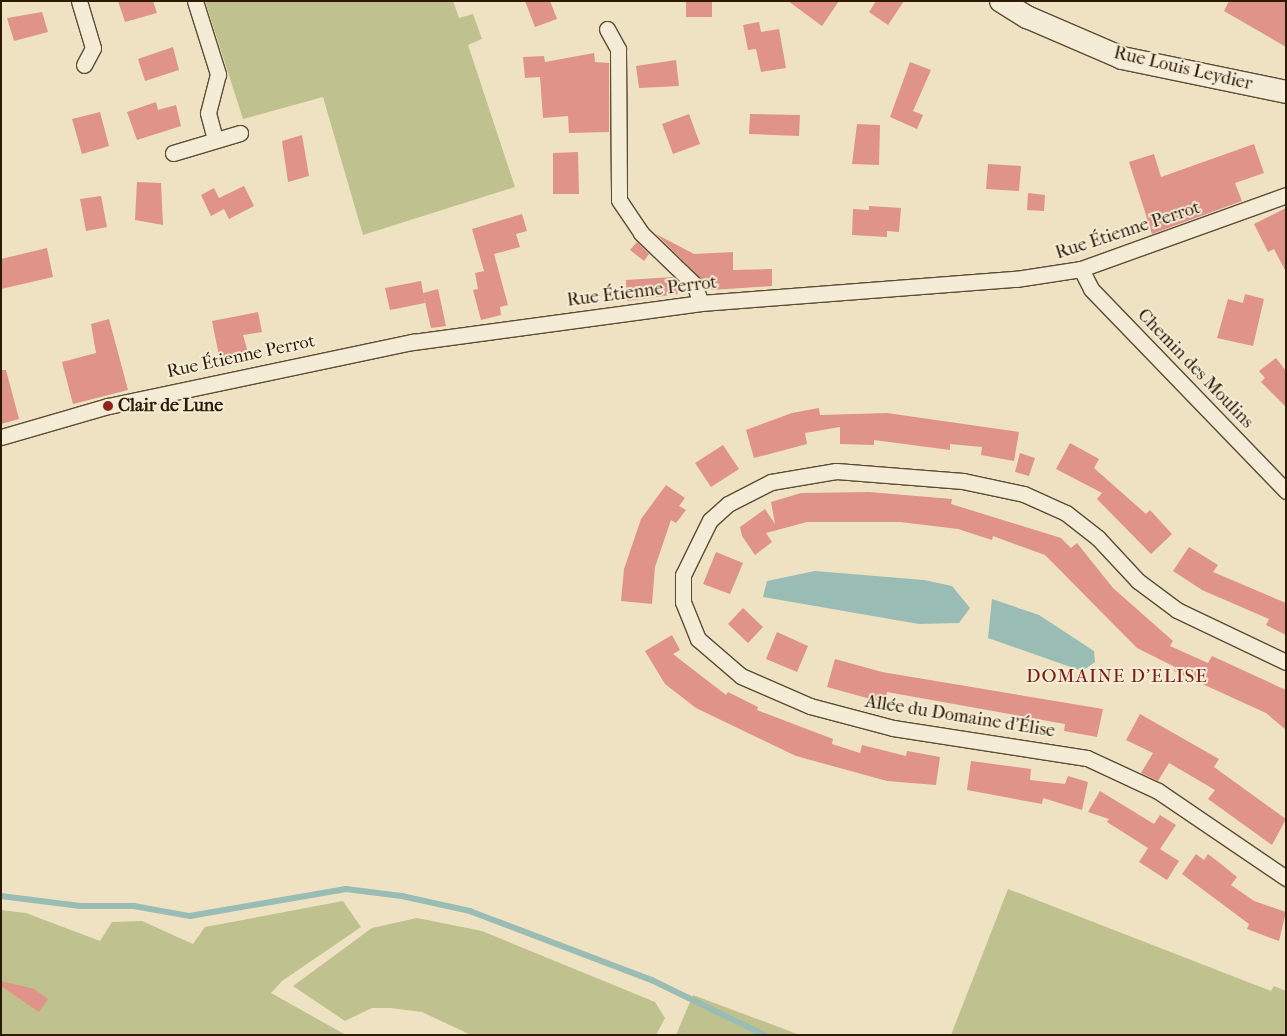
<!DOCTYPE html>
<html>
<head>
<meta charset="utf-8">
<style>
  body { margin:0 }
  #map { position:relative; width:1287px; height:1036px; overflow:hidden; background:#eee2c2; font-family:"IM FELL French Canon",serif }
  div>[style] { position:absolute }
  [style*='--x'] { left:calc(var(--x)*1px); top:calc(var(--y)*1px); width:calc(var(--w)*1px); rotate:calc(var(--a)*1deg) }
  .green>* { inset:0; background:#bfc18e }
  .water>* { inset:0; background:#99bdb4 }
  .stream>* { height:5.5px; margin:-2.75px; padding:0 2.75px; transform-origin:2.75px; border-radius:2.75px; background:#99bdb4 }
  .building>* { inset:0; background:#e09389 }
  .roads { filter:drop-shadow(1px 0 #5c4c33) drop-shadow(-1px 0 #5c4c33) drop-shadow(0 1px #5c4c33) drop-shadow(0 -1px #5c4c33) }
  .street>* { height:15px; margin:-7.5px; padding:0 7.5px; transform-origin:7.5px; border-radius:7.5px; background:#f4ecd7 }
  .secondary>* { height:22px; margin:-11px; padding:0 11px; transform-origin:11px; border-radius:11px; background:#f4ecd7 }
  .dots>* { width:14px; height:14px; translate:-50% -50%; box-sizing:border-box; border:2px solid #f4ecd7; border-radius:50% }
  span { translate:-50% -50%; white-space:nowrap; text-align:center; line-height:1.15; -webkit-text-stroke:4px #f4ecd7; paint-order:stroke }
  .street-label { font-size:18px; color:#2c1a03 }
  .poi-label { font-size:18px; color:#2c1a03; font-weight:700 }
  .left { translate:0 -50%; text-align:left }
  .neighbourhood-label { font-size:19px; color:#7a1f14; letter-spacing:1px }
  .frame { position:absolute; inset:0; border:2px solid #2c1a03; pointer-events:none }
</style>
</head>
<body>
<div id="map">
  <div class="green">
    <i style="clip-path:polygon(205px 1px,453px 1px,459px 18px,473px 14px,482px 39px,468px 45px,515px 187px,363px 235px,323px 97px,243px 119px)"></i>
    <i style="clip-path:polygon(1008px 889px,1271px 991px,1274px 986px,1286px 991px,1286px 1035px,951px 1035px)"></i>
    <i style="clip-path:polygon(343px 901px,361px 927px,282px 981px,271px 993px,346px 1035px,1px 1035px,1px 910px,26px 913px,100px 941px,112px 922px,142px 921px,193px 944px,205px 927px)"></i>
    <i style="clip-path:polygon(417px 918px,482px 931px,655px 1002px,665px 1018px,656px 1035px,471px 1035px,422px 1012px,390px 1008px,372px 1008px,345px 1021px,293px 986px,372px 928px)"></i>
    <i style="clip-path:polygon(693px 995px,800px 1035px,676px 1035px)"></i>
  </div>
  <div class="water">
    <i style="clip-path:polygon(815px 571px,924px 580px,952px 586px,970px 608px,959px 623px,919px 624px,763px 597px,767px 581px)"></i>
    <i style="clip-path:polygon(992px 599px,1039px 615px,1094px 651px,1095px 662px,1082px 671px,988px 638px)"></i>
  </div>
  <div class="stream">
    <i style="--x:1;--y:896;--w:80;--a:7.2"></i>
    <i style="--x:80;--y:906;--w:54;--a:0"></i>
    <i style="--x:134;--y:906;--w:57;--a:10.1"></i>
    <i style="--x:190;--y:916;--w:158;--a:-9.8"></i>
    <i style="--x:346;--y:889;--w:56;--a:7.1"></i>
    <i style="--x:402;--y:896;--w:70;--a:12.4"></i>
    <i style="--x:470;--y:911;--w:195;--a:20.8"></i>
    <i style="--x:652;--y:980;--w:126;--a:26"></i>
  </div>
  <div class="building">
    <i style="clip-path:polygon(118px 1px,153px 1px,157px 13px,125px 22px)"></i>
    <i style="clip-path:polygon(525px 1px,550px 1px,557px 19px,535px 27px)"></i>
    <i style="clip-path:polygon(686px 1px,712px 1px,712px 17px,686px 17px)"></i>
    <i style="clip-path:polygon(788px 1px,839px 1px,822px 26px)"></i>
    <i style="clip-path:polygon(876px 1px,904px 1px,888px 25px,869px 12px)"></i>
    <i style="clip-path:polygon(1229px 1px,1286px 1px,1286px 47px,1224px 11px)"></i>
    <i style="clip-path:polygon(42px 12px,48px 32px,14px 41px,7px 18px)"></i>
    <i style="clip-path:polygon(759px 22px,761px 32px,779px 29px,786px 68px,761px 72px,756px 49px,748px 50px,743px 25px)"></i>
    <i style="clip-path:polygon(173px 47px,179px 70px,145px 81px,138px 59px)"></i>
    <i style="clip-path:polygon(594px 53px,595px 62px,609px 63px,609px 132px,569px 133px,568px 116px,543px 118px,540px 77px,525px 78px,523px 57px,544px 56px,545px 62px)"></i>
    <i style="clip-path:polygon(676px 60px,679px 86px,639px 88px,636px 66px)"></i>
    <i style="clip-path:polygon(910px 62px,931px 70px,913px 111px,923px 115px,917px 129px,890px 117px)"></i>
    <i style="clip-path:polygon(156px 102px,158px 110px,176px 105px,181px 126px,137px 140px,127px 112px)"></i>
    <i style="clip-path:polygon(100px 112px,109px 146px,82px 154px,72px 119px)"></i>
    <i style="clip-path:polygon(689px 114px,700px 144px,673px 154px,662px 124px)"></i>
    <i style="clip-path:polygon(750px 114px,800px 115px,799px 136px,749px 134px)"></i>
    <i style="clip-path:polygon(857px 124px,880px 125px,879px 165px,852px 164px)"></i>
    <i style="clip-path:polygon(302px 135px,309px 176px,288px 182px,282px 141px)"></i>
    <i style="clip-path:polygon(1254px 144px,1264px 173px,1235px 183px,1242px 201px,1152px 234px,1129px 162px,1154px 154px,1161px 177px)"></i>
    <i style="clip-path:polygon(578px 152px,579px 194px,553px 194px,553px 153px)"></i>
    <i style="clip-path:polygon(988px 164px,1021px 166px,1019px 191px,986px 189px)"></i>
    <i style="clip-path:polygon(137px 182px,161px 183px,163px 225px,135px 220px)"></i>
    <i style="clip-path:polygon(244px 186px,254px 206px,229px 219px,224px 209px,211px 216px,201px 195px,214px 188px,219px 198px)"></i>
    <i style="clip-path:polygon(1028px 193px,1045px 195px,1044px 211px,1027px 210px)"></i>
    <i style="clip-path:polygon(101px 196px,107px 227px,86px 231px,80px 199px)"></i>
    <i style="clip-path:polygon(869px 206px,901px 208px,899px 232px,887px 231px,887px 237px,852px 235px,853px 209px,869px 210px)"></i>
    <i style="clip-path:polygon(1286px 208px,1286px 272px,1274px 249px,1268px 252px,1254px 224px)"></i>
    <i style="clip-path:polygon(522px 214px,527px 231px,516px 234px,520px 247px,494px 254px,508px 305px,500px 307px,501px 315px,481px 320px,473px 290px,478px 289px,475px 273px,484px 271px,472px 229px)"></i>
    <i style="clip-path:polygon(656px 234px,694px 254px,733px 252px,733px 270px,772px 269px,772px 286px,712px 290px)"></i>
    <i style="clip-path:polygon(637px 242px,649px 254px,644px 261px,630px 250px)"></i>
    <i style="clip-path:polygon(47px 248px,53px 277px,1px 289px,1px 259px)"></i>
    <i style="clip-path:polygon(673px 277px,678px 294px,627px 301px,626px 280px)"></i>
    <i style="clip-path:polygon(421px 281px,425px 303px,390px 310px,385px 288px)"></i>
    <i style="clip-path:polygon(438px 289px,446px 326px,431px 328px,423px 293px)"></i>
    <i style="clip-path:polygon(1245px 294px,1264px 299px,1253px 346px,1217px 338px,1228px 299px,1243px 303px)"></i>
    <i style="clip-path:polygon(258px 312px,262px 332px,243px 335px,250px 360px,221px 366px,212px 321px)"></i>
    <i style="clip-path:polygon(109px 319px,128px 390px,73px 404px,62px 362px,96px 353px,91px 324px)"></i>
    <i style="clip-path:polygon(1276px 358px,1286px 371px,1286px 407px,1261px 382px,1265px 378px,1259px 371px)"></i>
    <i style="clip-path:polygon(1px 370px,6px 370px,19px 419px,1px 424px)"></i>
    <i style="clip-path:polygon(819px 408px,820px 415px,887px 413px,1019px 432px,1014px 461px,981px 455px,982px 447px,950px 444px,950px 450px,874px 440px,874px 445px,840px 444px,840px 427px,805px 433px,807px 444px,754px 458px,746px 430px,792px 413px)"></i>
    <i style="clip-path:polygon(1070px 443px,1099px 459px,1094px 468px,1146px 514px,1150px 510px,1172px 534px,1151px 554px,1097px 499px,1102px 493px,1056px 469px)"></i>
    <i style="clip-path:polygon(723px 445px,739px 469px,711px 487px,695px 463px)"></i>
    <i style="clip-path:polygon(1020px 453px,1035px 458px,1029px 476px,1015px 472px)"></i>
    <i style="clip-path:polygon(666px 485px,685px 498px,679px 506px,686px 510px,676px 523px,671px 520px,655px 567px,652px 604px,621px 601px,624px 569px,641px 519px)"></i>
    <i style="clip-path:polygon(869px 492px,952px 499px,951px 504px,1061px 538px,1071px 548px,1077px 543px,1113px 588px,1173px 641px,1170px 646px,1208px 663px,1212px 656px,1286px 690px,1286px 730px,1266px 713px,1174px 671px,1175px 667px,1137px 648px,1045px 555px,993px 536px,992px 540px,958px 529px,900px 522px,807px 522px,766px 533px,772px 542px,755px 555px,742px 536px,740px 527px,765px 509px,775px 524px,771px 502px,801px 493px)"></i>
    <i style="clip-path:polygon(1189px 547px,1218px 565px,1213px 572px,1286px 603px,1286px 635px,1266px 625px,1269px 619px,1202px 590px,1173px 571px)"></i>
    <i style="clip-path:polygon(716px 552px,743px 563px,730px 594px,703px 584px)"></i>
    <i style="clip-path:polygon(743px 608px,763px 627px,748px 643px,728px 624px)"></i>
    <i style="clip-path:polygon(777px 632px,808px 646px,797px 672px,766px 659px)"></i>
    <i style="clip-path:polygon(672px 635px,680px 650px,673px 654px,726px 695px,728px 692px,758px 707px,757px 710px,833px 739px,832px 744px,860px 753px,862px 745px,906px 756px,907px 751px,940px 757px,936px 785px,887px 781px,796px 756px,696px 708px,665px 684px,645px 651px)"></i>
    <i style="clip-path:polygon(835px 659px,882px 672px,1103px 709px,1097px 737px,1064px 731px,1065px 724px,887px 692px,885px 703px,827px 687px)"></i>
    <i style="clip-path:polygon(1140px 714px,1219px 759px,1214px 767px,1286px 819px,1272px 845px,1208px 799px,1215px 790px,1169px 763px,1158px 781px,1141px 773px,1153px 753px,1126px 740px)"></i>
    <i style="clip-path:polygon(971px 761px,1031px 769px,1030px 780px,1065px 784px,1068px 776px,1088px 782px,1082px 810px,1043px 798px,1042px 804px,967px 790px)"></i>
    <i style="clip-path:polygon(1100px 791px,1154px 824px,1160px 815px,1176px 825px,1160px 849px,1179px 861px,1167px 880px,1139px 862px,1148px 848px,1107px 822px,1109px 819px,1088px 812px)"></i>
    <i style="clip-path:polygon(1196px 854px,1204px 860px,1208px 854px,1221px 864px,1237px 877px,1231px 885px,1254px 901px,1286px 912px,1279px 941px,1247px 929px,1249px 924px,1182px 874px)"></i>
    <i style="clip-path:polygon(1px 981px,34px 989px,48px 999px,39px 1012px,1px 986px)"></i>
  </div>
  <div class="roads">
    <div class="street">
      <i style="--x:79;--y:1;--w:49;--a:73.4"></i>
      <i style="--x:93;--y:48;--w:19;--a:118"></i>
      <i style="--x:195;--y:1;--w:77;--a:72.5"></i>
      <i style="--x:218;--y:74;--w:40;--a:104.4"></i>
      <i style="--x:208;--y:113;--w:28;--a:75"></i>
      <i style="--x:607;--y:29;--w:23;--a:61"></i>
      <i style="--x:618;--y:49;--w:151;--a:89.6"></i>
      <i style="--x:619;--y:200;--w:40;--a:56"></i>
      <i style="--x:641;--y:233;--w:74;--a:43.9"></i>
      <i style="--x:694;--y:284;--w:20;--a:70"></i>
      <i style="--x:173;--y:153;--w:70;--a:-16.6"></i>
      <i style="--x:1081;--y:269;--w:22;--a:63"></i>
      <i style="--x:1091;--y:289;--w:281;--a:46"></i>
      <i style="--x:1;--y:437;--w:111;--a:-16.2"></i>
      <i style="--x:108;--y:406;--w:312;--a:-11.9"></i>
      <i style="--x:413;--y:342;--w:291;--a:-7.7"></i>
      <i style="--x:701;--y:303;--w:316;--a:-4.4"></i>
      <i style="--x:1016;--y:279;--w:66;--a:-8.7"></i>
      <i style="--x:1081;--y:269;--w:218;--a:-19.8"></i>
      <i style="--x:1286;--y:662;--w:121;--a:-154.5"></i>
      <i style="--x:1177;--y:610;--w:49;--a:-143.4"></i>
      <i style="--x:1138;--y:581;--w:59;--a:-132.9"></i>
      <i style="--x:1098;--y:538;--w:41;--a:-142"></i>
      <i style="--x:1066;--y:513;--w:46;--a:-155.7"></i>
      <i style="--x:1024;--y:494;--w:62;--a:-168"></i>
      <i style="--x:963;--y:481;--w:127;--a:-175.5"></i>
      <i style="--x:836;--y:471;--w:66;--a:170.4"></i>
      <i style="--x:771;--y:482;--w:48;--a:152.9"></i>
      <i style="--x:728;--y:504;--w:24;--a:138"></i>
      <i style="--x:710;--y:520;--w:61;--a:116.1"></i>
      <i style="--x:683;--y:575;--w:27;--a:90"></i>
      <i style="--x:683;--y:602;--w:40;--a:68"></i>
      <i style="--x:698;--y:639;--w:57;--a:40.7"></i>
      <i style="--x:741;--y:676;--w:75;--a:23.5"></i>
      <i style="--x:810;--y:706;--w:86;--a:14.8"></i>
      <i style="--x:893;--y:728;--w:196;--a:8.8"></i>
      <i style="--x:1087;--y:758;--w:78;--a:24.9"></i>
      <i style="--x:1158;--y:791;--w:155;--a:34.2"></i>
    </div>
    <div class="secondary">
      <i style="--x:1001;--y:1;--w:31;--a:32"></i>
      <i style="--x:1027;--y:17;--w:103;--a:23.3"></i>
      <i style="--x:1122;--y:58;--w:167;--a:11.7"></i>
    </div>
  </div>
  <div class="dots">
    <i style="left:108px;top:406px;background:#8f2418"></i>
  </div>
  <div class="street-label">
    <span style="left:1183px;top:69px;rotate:13deg">Rue Louis Leydier</span>
    <span style="left:1128px;top:231px;rotate:-18deg">Rue Étienne Perrot</span>
    <span style="left:642px;top:292px;rotate:-7deg">Rue Étienne Perrot</span>
    <span style="left:241px;top:357px;rotate:-12deg">Rue Étienne Perrot</span>
    <span style="left:1195px;top:369px;rotate:46deg">Chemin des Moulins</span>
    <span style="left:960px;top:717px;rotate:9deg">Allée du Domaine d'Élise</span>
  </div>
  <div class="poi-label">
    <span class="left" style="left:118px;top:406px">Clair de Lune</span>
  </div>
  <div class="neighbourhood-label">
    <span style="left:1117px;top:677px">DOMAINE D'ELISE</span>
  </div>
  <div class="frame"></div>
</div>
</body>
</html>
